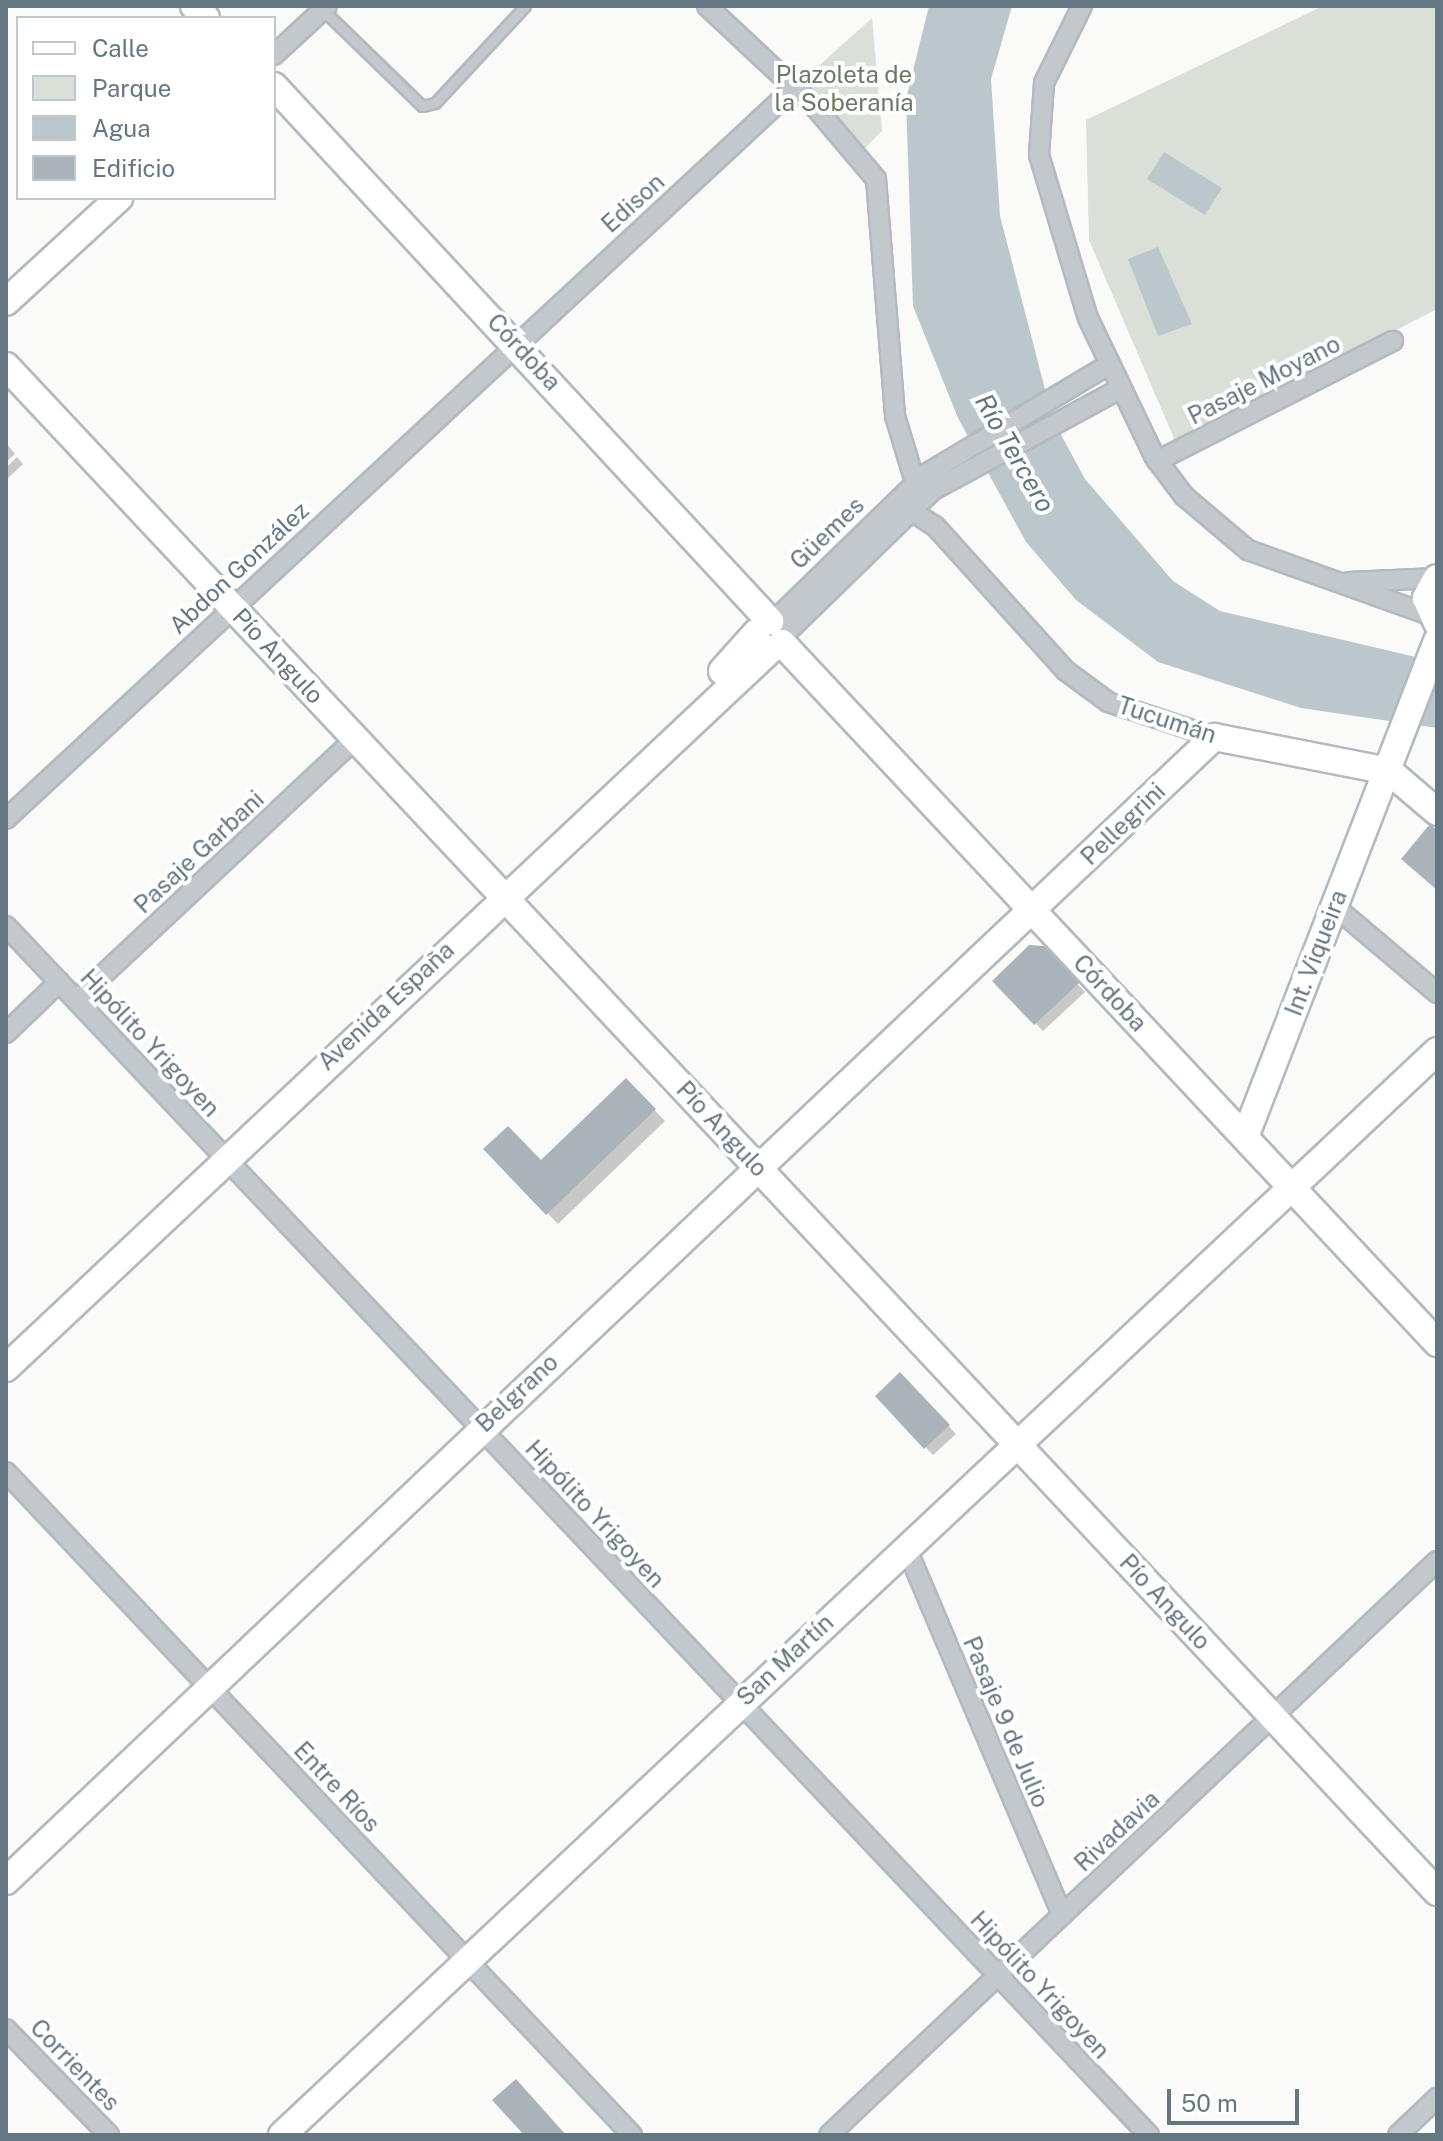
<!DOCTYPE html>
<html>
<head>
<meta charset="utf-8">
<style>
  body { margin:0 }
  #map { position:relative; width:1443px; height:2141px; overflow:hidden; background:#fafaf8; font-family:"Public Sans",sans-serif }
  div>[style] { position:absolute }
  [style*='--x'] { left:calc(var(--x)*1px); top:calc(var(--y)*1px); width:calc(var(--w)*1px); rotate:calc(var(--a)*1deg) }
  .green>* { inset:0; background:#dadfd7 }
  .water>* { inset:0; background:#bbc7cb }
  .shadow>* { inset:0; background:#0003 }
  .building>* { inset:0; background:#aab3b9 }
  .roads { filter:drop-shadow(2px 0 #b3babf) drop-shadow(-2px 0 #b3babf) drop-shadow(0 2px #b3babf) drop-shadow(0 -2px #b3babf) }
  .lane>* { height:9px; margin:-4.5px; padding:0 4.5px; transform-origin:4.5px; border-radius:4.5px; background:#c3c8cc }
  .street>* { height:18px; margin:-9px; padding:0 9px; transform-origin:9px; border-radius:9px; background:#c3c8cc }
  .secondary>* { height:26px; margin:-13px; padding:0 13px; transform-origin:13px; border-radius:13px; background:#fff }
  span { translate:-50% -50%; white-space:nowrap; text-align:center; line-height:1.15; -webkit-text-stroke:8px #fff; paint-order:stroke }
  .park-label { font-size:24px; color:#687a64 }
  .street-label { font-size:24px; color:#657683 }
  .water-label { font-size:26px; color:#60757c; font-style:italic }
  .frame { position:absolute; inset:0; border:8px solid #657683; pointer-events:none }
  .legend { position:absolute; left:16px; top:16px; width:260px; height:184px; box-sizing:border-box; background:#fff; border:2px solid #c1c8cd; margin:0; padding:10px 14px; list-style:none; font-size:24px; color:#657683 }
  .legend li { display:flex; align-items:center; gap:16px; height:40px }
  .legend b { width:40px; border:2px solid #c1c8cd }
  .scale { position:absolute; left:1167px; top:2089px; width:132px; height:36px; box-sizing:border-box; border:4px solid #657683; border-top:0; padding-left:10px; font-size:24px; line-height:28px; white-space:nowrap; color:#657683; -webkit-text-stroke:6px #fff; paint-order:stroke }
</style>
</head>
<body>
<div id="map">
  <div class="green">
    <i style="clip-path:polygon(1323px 6px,1437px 6px,1437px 309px,1176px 443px,1089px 240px,1086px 120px)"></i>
    <i style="clip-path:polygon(872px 18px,882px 131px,861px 152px,793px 89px)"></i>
  </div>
  <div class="water">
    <i style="clip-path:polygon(929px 6px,1012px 6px,991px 79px,1000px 216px,1053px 420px,1085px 479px,1173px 581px,1220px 611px,1437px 662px,1437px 728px,1301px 708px,1158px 662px,1076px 600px,1026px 542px,958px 418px,913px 306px,906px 99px)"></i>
    <i style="clip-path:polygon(1164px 152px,1222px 188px,1205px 215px,1147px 179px)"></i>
    <i style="clip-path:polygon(1158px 247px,1192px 324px,1158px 336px,1128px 259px)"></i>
  </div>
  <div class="shadow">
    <i style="clip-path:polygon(6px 443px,15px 454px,6px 462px)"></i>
    <i style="clip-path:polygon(17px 457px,23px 464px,6px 480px,6px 468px)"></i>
    <i style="clip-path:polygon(1043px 948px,1085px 992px,1043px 1031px,995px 981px)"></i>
    <i style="clip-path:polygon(626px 1081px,665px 1121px,558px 1224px,486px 1150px,541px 1163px)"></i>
    <i style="clip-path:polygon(900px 1375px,956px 1434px,933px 1455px,877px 1396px)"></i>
  </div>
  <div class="building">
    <i style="clip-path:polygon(1430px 824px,1437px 830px,1437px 890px,1401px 859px)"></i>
    <i style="clip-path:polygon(1029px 945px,1044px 946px,1079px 983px,1034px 1025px,992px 981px)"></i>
    <i style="clip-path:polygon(626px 1078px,656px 1109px,546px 1215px,483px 1149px,508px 1126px,541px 1160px)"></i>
    <i style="clip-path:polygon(900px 1372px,950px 1425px,924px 1449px,875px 1396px)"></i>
    <i style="clip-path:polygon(516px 2079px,566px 2135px,524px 2135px,492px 2100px)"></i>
  </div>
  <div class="roads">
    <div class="lane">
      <i style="--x:323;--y:10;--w:138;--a:44.1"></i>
      <i style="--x:422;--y:106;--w:13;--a:-13"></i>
      <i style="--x:435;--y:103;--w:132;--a:-47.1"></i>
    </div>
    <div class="street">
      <i style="--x:707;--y:6;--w:148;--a:43.1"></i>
      <i style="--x:815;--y:107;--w:94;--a:49.7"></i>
      <i style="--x:876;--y:179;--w:238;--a:85.4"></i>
      <i style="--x:895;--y:416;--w:69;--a:73.1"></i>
      <i style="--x:1082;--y:6;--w:86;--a:116.3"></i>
      <i style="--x:1044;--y:83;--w:72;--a:94"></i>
      <i style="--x:1039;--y:155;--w:170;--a:73.3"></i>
      <i style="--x:1088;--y:318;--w:153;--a:64.4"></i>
      <i style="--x:1154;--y:456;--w:50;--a:53.1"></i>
      <i style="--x:1184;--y:496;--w:84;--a:40.2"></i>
      <i style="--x:1248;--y:550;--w:193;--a:19.7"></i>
      <i style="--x:274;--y:55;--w:72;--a:-42.8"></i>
      <i style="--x:1157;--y:461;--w:265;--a:-27"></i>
      <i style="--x:910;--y:510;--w:30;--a:33"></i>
      <i style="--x:935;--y:526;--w:195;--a:47.9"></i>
      <i style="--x:1066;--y:671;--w:52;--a:36.4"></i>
      <i style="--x:1108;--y:702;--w:112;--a:18.3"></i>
      <i style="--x:1349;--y:582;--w:88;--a:-2.6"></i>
      <i style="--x:774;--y:621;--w:209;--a:-44.2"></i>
      <i style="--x:924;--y:475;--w:213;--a:-30.8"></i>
      <i style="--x:785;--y:634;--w:206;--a:-44.2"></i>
      <i style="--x:933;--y:490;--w:208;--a:-28.4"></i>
      <i style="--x:6;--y:819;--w:1073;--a:-42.85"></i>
      <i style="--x:1334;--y:906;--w:135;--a:40.2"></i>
      <i style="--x:6;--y:926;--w:1664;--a:46.61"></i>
      <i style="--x:76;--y:1000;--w:382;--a:-43.1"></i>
      <i style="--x:6;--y:1033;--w:74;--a:-43.9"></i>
      <i style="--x:6;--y:1472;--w:912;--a:46.64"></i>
      <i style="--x:906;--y:1547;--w:400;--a:67"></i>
      <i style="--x:6;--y:2029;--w:148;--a:45.8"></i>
      <i style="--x:829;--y:2135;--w:836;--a:-43.35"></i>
      <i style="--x:1398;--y:2135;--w:54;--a:-43.5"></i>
    </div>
    <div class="secondary">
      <i style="--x:194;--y:6;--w:17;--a:45"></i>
      <i style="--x:274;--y:86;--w:730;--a:47.17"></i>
      <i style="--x:6;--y:302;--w:154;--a:-42.6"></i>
      <i style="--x:6;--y:366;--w:2092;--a:46.84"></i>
      <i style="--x:1437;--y:578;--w:23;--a:119"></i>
      <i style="--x:1426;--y:598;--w:27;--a:66"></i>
      <i style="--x:782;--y:643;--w:959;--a:46.9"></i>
      <i style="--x:722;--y:671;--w:52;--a:-48.1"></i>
      <i style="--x:1245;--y:1137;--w:532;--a:-68.84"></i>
      <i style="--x:6;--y:1368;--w:1050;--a:-43.22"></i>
      <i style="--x:6;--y:1881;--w:1664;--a:-43.44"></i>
      <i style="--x:1214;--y:737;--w:178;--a:11"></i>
      <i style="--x:1389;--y:771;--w:63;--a:40.5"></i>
      <i style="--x:282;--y:2135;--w:1584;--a:-43.18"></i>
    </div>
  </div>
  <div class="park-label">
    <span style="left:844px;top:89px">Plazoleta de<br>la Soberanía</span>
  </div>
  <div class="street-label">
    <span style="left:633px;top:203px;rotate:-42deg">Edison</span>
    <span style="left:524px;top:352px;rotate:47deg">Córdoba</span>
    <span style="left:1264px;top:380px;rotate:-27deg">Pasaje Moyano</span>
    <span style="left:827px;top:533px;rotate:-44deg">Güemes</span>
    <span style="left:239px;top:568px;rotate:-43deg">Abdon González</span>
    <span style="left:278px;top:656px;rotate:47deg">Pío Angulo</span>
    <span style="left:1167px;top:720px;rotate:18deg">Tucumán</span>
    <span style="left:1123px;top:824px;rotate:-44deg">Pellegrini</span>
    <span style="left:199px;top:852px;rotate:-43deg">Pasaje Garbani</span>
    <span style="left:1316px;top:953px;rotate:-69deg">Int. Viqueira</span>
    <span style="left:1110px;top:993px;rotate:47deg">Córdoba</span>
    <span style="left:386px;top:1006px;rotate:-43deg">Avenida España</span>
    <span style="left:150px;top:1043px;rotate:47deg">Hipólito Yrigoyen</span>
    <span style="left:722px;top:1129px;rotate:47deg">Pío Angulo</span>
    <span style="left:517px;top:1393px;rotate:-43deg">Belgrano</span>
    <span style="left:595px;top:1514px;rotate:47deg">Hipólito Yrigoyen</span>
    <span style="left:1165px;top:1602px;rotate:47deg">Pío Angulo</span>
    <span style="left:785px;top:1660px;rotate:-43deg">San Martín</span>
    <span style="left:1006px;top:1722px;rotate:67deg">Pasaje 9 de Julio</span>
    <span style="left:337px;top:1787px;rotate:47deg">Entre Ríos</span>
    <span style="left:1117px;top:1831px;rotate:-43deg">Rivadavia</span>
    <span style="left:1040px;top:1985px;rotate:47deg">Hipólito Yrigoyen</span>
    <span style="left:75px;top:2065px;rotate:46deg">Corrientes</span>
  </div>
  <div class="water-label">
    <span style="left:1015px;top:453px;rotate:60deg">Río Tercero</span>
  </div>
  <div class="frame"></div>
  <ul class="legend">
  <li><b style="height:10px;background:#fff"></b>Calle</li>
  <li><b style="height:22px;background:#dadfd7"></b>Parque</li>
  <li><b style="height:22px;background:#bbc7cb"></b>Agua</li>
  <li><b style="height:22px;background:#aab3b9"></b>Edificio</li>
  </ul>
  <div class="scale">50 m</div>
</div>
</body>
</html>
